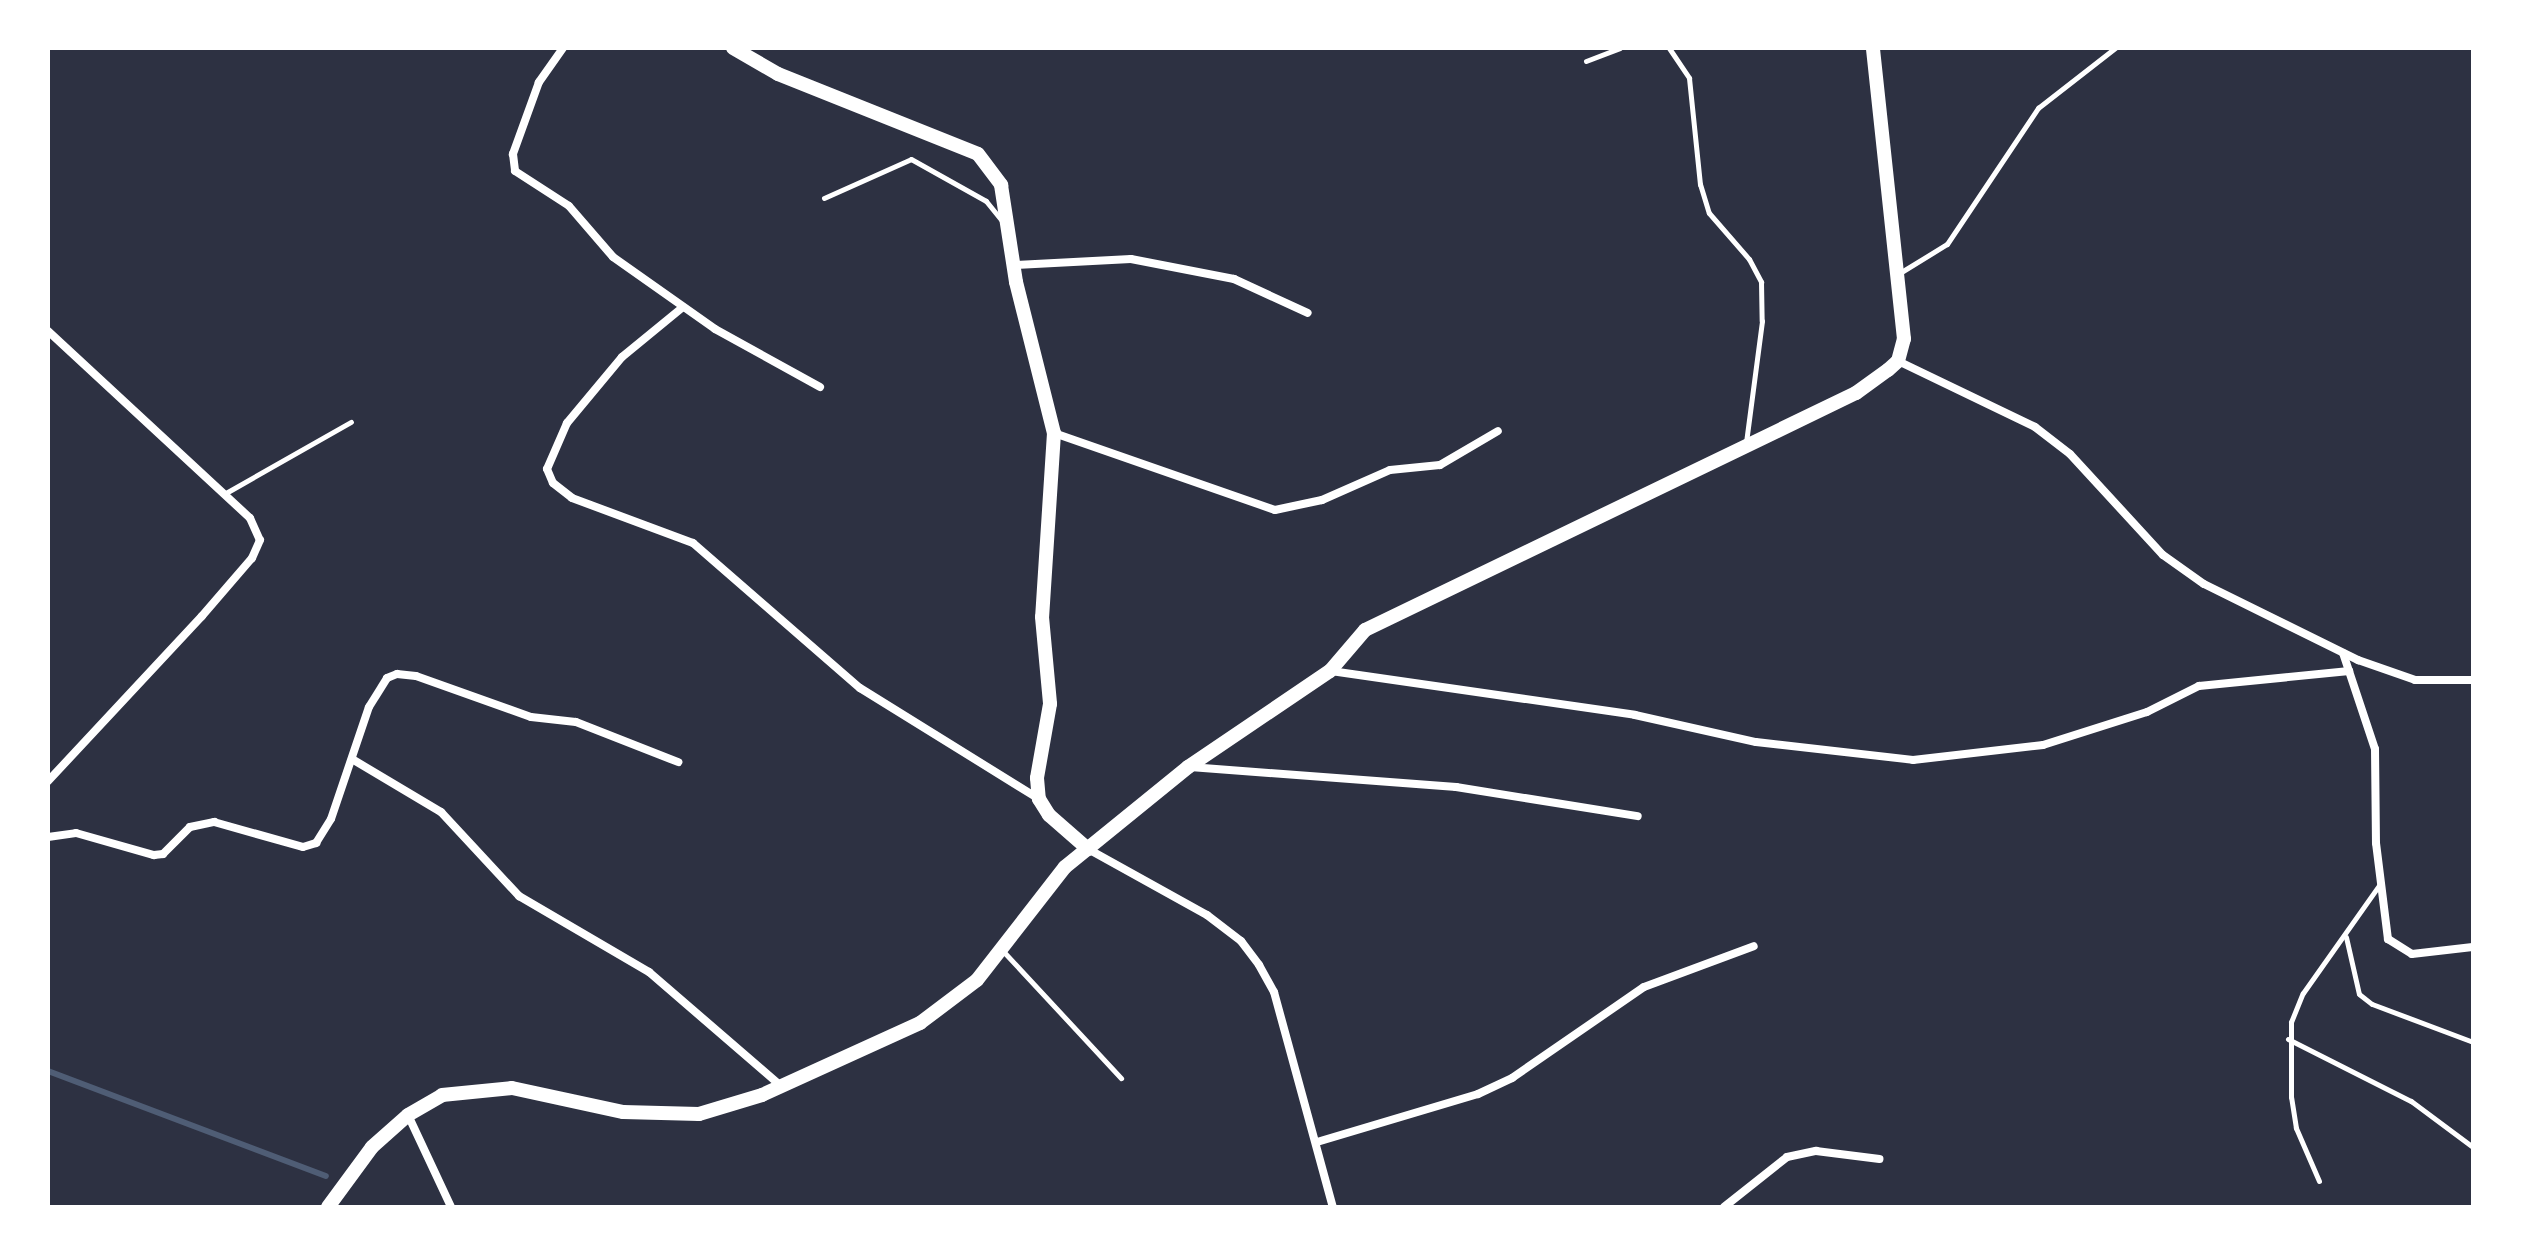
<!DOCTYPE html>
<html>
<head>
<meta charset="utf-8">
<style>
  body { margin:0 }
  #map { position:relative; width:2521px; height:1255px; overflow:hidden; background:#2d3142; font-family:"Exo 2",sans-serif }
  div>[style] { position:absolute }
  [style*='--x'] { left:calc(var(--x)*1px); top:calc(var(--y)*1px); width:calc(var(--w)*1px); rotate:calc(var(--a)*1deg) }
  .stream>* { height:6px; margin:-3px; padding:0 3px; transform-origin:3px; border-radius:3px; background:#4f5d75 }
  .service>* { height:5px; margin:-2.5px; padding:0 2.5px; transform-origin:2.5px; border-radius:2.5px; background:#fff }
  .minor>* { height:8px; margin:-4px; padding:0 4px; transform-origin:4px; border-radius:4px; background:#fff }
  .tertiary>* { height:14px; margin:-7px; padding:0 7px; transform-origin:7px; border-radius:7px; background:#fff }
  span { translate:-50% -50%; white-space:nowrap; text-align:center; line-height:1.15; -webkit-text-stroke:8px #fff; paint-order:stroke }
  .frame { position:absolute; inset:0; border:50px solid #fff; pointer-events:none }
</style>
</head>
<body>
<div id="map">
  <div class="stream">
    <i style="--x:48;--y:1071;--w:297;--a:20.7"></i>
  </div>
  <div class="service">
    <i style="--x:1669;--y:48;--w:36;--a:56"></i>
    <i style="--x:1689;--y:78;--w:107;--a:84.1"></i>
    <i style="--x:1700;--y:184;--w:30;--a:73"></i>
    <i style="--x:1709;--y:213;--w:61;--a:49"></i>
    <i style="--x:1749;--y:259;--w:26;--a:62"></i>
    <i style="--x:1761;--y:282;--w:39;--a:89"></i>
    <i style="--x:1762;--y:321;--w:123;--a:97.5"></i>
    <i style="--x:1586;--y:61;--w:36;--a:-21"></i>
    <i style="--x:824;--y:198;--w:95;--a:-24.1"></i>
    <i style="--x:911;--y:159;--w:86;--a:29.2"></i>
    <i style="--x:986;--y:201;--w:27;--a:51"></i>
    <i style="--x:1898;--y:274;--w:57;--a:-31.5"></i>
    <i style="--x:1947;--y:244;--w:164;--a:-56.2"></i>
    <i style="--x:2038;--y:108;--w:98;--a:-37.9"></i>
    <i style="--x:224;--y:494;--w:146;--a:-29.6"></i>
    <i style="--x:2346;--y:937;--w:58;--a:77.2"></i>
    <i style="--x:2359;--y:994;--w:16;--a:38"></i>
    <i style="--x:2372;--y:1004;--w:108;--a:20.6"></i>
    <i style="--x:1002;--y:950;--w:175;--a:47.1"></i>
    <i style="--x:2288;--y:1039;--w:138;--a:26.8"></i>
    <i style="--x:2411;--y:1101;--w:77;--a:36.6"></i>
    <i style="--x:2319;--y:1181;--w:58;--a:-113.5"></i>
    <i style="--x:2296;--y:1128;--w:31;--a:-99"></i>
    <i style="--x:2291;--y:1097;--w:75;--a:-90"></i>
    <i style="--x:2291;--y:1022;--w:31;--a:-68"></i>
    <i style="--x:2303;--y:993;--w:133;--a:-54.8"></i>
  </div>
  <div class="minor">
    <i style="--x:563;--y:48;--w:42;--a:125.2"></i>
    <i style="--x:539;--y:82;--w:77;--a:109.9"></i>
    <i style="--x:513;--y:154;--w:17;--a:83"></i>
    <i style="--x:515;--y:171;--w:64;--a:32.9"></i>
    <i style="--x:569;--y:206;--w:67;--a:49.2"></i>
    <i style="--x:613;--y:257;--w:125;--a:35.2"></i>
    <i style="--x:715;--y:329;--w:120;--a:28.9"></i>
    <i style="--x:1014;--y:265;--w:117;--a:-2.9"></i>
    <i style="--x:1131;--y:259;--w:105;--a:11"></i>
    <i style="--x:1234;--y:279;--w:81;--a:24.7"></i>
    <i style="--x:683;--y:307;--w:79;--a:140.7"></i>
    <i style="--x:622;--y:357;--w:86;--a:129.8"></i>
    <i style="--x:567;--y:423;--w:50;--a:113.5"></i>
    <i style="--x:547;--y:469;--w:15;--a:67"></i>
    <i style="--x:553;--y:483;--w:24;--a:38"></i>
    <i style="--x:572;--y:498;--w:129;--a:20.4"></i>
    <i style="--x:693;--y:543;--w:221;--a:41"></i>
    <i style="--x:860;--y:688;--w:211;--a:31.8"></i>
    <i style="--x:48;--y:331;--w:275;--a:42.8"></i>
    <i style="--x:250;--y:518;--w:24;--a:66"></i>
    <i style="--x:260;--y:540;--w:20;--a:114"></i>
    <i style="--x:252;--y:558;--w:77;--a:130.8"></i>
    <i style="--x:202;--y:616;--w:226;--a:133"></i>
    <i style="--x:1898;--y:361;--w:152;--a:25.7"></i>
    <i style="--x:2035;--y:427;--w:44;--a:37.6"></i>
    <i style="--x:2070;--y:454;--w:137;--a:47.4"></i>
    <i style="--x:2163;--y:555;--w:50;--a:35.3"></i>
    <i style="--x:2204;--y:584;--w:172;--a:26.3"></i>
    <i style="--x:2358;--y:660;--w:60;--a:19.3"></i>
    <i style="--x:2415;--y:680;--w:58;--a:0"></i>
    <i style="--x:1054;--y:433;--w:234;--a:19.2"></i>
    <i style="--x:1275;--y:510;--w:48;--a:-12"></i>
    <i style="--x:1322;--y:500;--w:74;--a:-23.8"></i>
    <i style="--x:1390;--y:470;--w:50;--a:-5.7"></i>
    <i style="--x:1440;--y:465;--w:67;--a:-30.4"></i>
    <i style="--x:2343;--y:653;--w:101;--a:71.6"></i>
    <i style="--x:2375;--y:749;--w:94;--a:89.4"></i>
    <i style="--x:2376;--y:843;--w:97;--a:82.9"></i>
    <i style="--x:2388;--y:939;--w:28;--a:32"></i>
    <i style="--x:2412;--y:954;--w:61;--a:-6.5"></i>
    <i style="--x:1331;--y:671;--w:307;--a:8.2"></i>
    <i style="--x:1635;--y:715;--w:124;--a:12.6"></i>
    <i style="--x:1756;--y:742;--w:158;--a:6.5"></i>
    <i style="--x:1913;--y:760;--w:131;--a:-6.6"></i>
    <i style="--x:2043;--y:745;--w:109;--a:-17.6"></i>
    <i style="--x:2147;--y:712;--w:58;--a:-26.6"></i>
    <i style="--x:2199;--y:686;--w:151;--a:-5.7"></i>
    <i style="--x:352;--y:759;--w:104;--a:30.8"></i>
    <i style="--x:441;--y:812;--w:115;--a:47.1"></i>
    <i style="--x:519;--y:896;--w:151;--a:30.3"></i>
    <i style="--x:649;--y:972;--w:174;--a:40.8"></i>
    <i style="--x:1190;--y:767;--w:267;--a:4.3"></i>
    <i style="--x:1456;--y:787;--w:184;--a:9.1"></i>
    <i style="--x:48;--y:837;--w:28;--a:-8"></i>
    <i style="--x:76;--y:833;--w:81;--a:15.8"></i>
    <i style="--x:154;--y:855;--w:9;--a:-6"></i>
    <i style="--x:163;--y:854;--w:38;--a:-45"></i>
    <i style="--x:190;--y:827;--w:25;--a:-12"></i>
    <i style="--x:214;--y:822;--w:92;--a:15.7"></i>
    <i style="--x:303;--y:847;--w:14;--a:-17"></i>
    <i style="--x:316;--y:843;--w:28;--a:-58"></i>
    <i style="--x:331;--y:819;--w:118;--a:-71.3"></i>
    <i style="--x:369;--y:707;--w:34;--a:-58"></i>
    <i style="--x:387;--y:678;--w:11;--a:-22"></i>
    <i style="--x:397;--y:674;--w:19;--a:6"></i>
    <i style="--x:416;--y:676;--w:122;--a:19.6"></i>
    <i style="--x:531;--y:717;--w:45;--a:6.3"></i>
    <i style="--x:576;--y:722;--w:110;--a:21.4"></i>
    <i style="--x:1088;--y:849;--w:136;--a:29"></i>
    <i style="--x:1207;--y:915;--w:43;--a:37.4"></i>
    <i style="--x:1241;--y:941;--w:30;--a:53"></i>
    <i style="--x:1259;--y:965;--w:31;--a:61"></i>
    <i style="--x:1274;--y:992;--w:223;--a:74.7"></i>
    <i style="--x:408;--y:1115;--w:102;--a:64.9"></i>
    <i style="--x:1317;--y:1142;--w:168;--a:-16.6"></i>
    <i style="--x:1478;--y:1094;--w:38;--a:-25"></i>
    <i style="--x:1512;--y:1078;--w:160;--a:-34.6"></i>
    <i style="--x:1644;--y:987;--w:117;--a:-20.4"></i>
    <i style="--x:1724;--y:1207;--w:80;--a:-38.4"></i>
    <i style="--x:1787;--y:1157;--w:30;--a:-12"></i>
    <i style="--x:1816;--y:1151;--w:64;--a:7.2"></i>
  </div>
  <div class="tertiary">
    <i style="--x:733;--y:48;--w:52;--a:30"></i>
    <i style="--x:778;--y:74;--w:215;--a:21.8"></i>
    <i style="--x:978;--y:154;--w:39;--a:53"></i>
    <i style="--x:1001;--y:185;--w:98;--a:81.2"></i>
    <i style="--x:1016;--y:282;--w:156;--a:75.9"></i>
    <i style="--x:1054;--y:433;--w:184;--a:93.7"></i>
    <i style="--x:1042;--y:617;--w:87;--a:84.7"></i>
    <i style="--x:1050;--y:704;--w:75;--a:100"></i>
    <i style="--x:1037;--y:778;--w:21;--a:85"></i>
    <i style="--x:1039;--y:799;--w:19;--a:58"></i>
    <i style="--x:1049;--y:815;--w:52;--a:41.1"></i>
    <i style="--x:328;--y:1207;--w:74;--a:-53.7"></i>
    <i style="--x:372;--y:1147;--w:48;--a:-41.6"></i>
    <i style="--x:408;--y:1115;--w:39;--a:-30"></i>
    <i style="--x:442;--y:1095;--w:70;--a:-5.7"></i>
    <i style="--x:512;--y:1088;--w:114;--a:12.2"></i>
    <i style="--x:623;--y:1112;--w:76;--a:1.5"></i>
    <i style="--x:699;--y:1114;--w:66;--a:-16.8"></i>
    <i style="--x:762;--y:1095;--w:174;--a:-24.5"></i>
    <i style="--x:920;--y:1023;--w:71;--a:-37"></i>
    <i style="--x:977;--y:980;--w:143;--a:-52.1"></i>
    <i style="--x:1065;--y:867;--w:159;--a:-39.1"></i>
    <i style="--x:1188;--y:767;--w:171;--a:-34.1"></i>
    <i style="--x:1330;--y:671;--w:54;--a:-49.5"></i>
    <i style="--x:1365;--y:630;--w:545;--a:-25.77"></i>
    <i style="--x:1856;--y:393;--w:39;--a:-36"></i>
    <i style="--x:1888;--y:370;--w:13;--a:-42"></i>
    <i style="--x:1898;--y:361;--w:23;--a:-75"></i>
    <i style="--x:1904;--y:339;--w:293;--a:-96.1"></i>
  </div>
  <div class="frame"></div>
</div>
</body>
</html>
